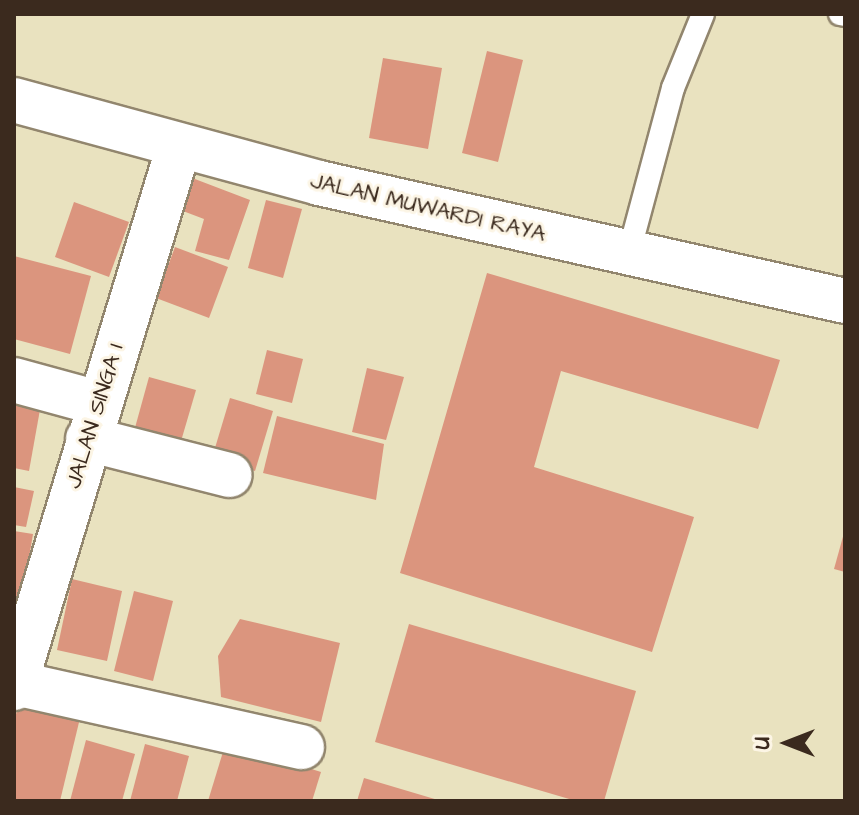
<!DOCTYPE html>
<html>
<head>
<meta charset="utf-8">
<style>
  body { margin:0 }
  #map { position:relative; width:859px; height:815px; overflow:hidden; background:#e9e2bf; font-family:"Architects Daughter",sans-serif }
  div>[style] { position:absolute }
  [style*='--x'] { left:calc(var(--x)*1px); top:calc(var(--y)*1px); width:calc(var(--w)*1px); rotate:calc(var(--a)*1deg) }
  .building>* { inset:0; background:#db957e }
  .roads { filter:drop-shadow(2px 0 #92866e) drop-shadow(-2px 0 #92866e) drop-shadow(0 2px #92866e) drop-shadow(0 -2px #92866e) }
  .service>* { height:22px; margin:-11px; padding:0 11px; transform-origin:11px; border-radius:11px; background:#fff }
  .minor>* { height:44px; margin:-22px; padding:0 22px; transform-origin:22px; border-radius:22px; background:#fff }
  span { translate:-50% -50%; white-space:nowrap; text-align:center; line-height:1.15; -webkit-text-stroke:6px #fcf5e5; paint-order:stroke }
  .street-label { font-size:22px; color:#3b2a1e }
  .frame { position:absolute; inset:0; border:16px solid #3b2a1e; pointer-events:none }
  .north { position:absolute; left:747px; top:703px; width:80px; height:80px; -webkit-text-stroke:6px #fcf5e5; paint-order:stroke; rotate:270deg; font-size:22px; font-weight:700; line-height:32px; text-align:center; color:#3b2a1e }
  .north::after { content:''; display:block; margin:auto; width:28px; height:36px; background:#3b2a1e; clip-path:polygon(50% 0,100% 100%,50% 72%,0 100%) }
</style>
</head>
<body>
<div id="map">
  <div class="building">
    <i style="clip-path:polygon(487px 51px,523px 60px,498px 162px,462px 153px)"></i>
    <i style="clip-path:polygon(383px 58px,442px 68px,428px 149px,369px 138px)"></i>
    <i style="clip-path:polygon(187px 176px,250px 200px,229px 260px,195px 251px,204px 219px,175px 208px)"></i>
    <i style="clip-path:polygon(266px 200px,302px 209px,283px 278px,248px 268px)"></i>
    <i style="clip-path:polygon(74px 202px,129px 222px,109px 277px,55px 257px)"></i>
    <i style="clip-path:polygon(175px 247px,228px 267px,209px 318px,156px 298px)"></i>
    <i style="clip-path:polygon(14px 256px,91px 276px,70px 354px,14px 339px)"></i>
    <i style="clip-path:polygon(487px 273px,780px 360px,758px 429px,561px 371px,534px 467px,694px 517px,652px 652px,400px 573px)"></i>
    <i style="clip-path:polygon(267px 350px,303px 359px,292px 403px,256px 394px)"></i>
    <i style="clip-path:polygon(367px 368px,404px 377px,386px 440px,352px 432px)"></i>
    <i style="clip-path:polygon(149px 377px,196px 390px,179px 448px,133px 435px)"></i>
    <i style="clip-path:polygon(230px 398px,273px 411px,255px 471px,212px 458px)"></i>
    <i style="clip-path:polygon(14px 399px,41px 404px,29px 471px,14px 468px)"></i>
    <i style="clip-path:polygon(277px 416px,384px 444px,376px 500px,263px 473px)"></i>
    <i style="clip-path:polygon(14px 487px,34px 491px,26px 527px,14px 525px)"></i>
    <i style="clip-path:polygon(14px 531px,33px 534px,22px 599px,14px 598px)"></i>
    <i style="clip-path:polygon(844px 533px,845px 533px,845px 572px,834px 569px)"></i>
    <i style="clip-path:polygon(72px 579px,122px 591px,107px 661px,57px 650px)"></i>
    <i style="clip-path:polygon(134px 591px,173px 601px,153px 681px,114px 671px)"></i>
    <i style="clip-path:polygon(240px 619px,340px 643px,321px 722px,221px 697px,218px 656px)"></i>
    <i style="clip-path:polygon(409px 624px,636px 691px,604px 801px,576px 801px,375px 742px)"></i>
    <i style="clip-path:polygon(20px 699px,81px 714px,60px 801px,14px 801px,14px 722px)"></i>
    <i style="clip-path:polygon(86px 740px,135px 754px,122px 801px,70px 801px)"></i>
    <i style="clip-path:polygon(226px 742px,321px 772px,312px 801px,208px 801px)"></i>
    <i style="clip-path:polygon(145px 744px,189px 756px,177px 801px,130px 801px)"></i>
    <i style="clip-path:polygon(364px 778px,438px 800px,438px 801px,357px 801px)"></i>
  </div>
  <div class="roads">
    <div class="service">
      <i style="--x:840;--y:14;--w:5;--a:11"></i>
      <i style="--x:628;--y:256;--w:174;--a:-75"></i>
      <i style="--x:673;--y:88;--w:80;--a:-67.9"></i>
    </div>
    <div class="minor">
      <i style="--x:14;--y:100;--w:316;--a:15.2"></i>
      <i style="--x:319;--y:183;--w:539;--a:12.64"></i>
      <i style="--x:14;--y:380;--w:87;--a:15.3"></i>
      <i style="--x:88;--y:439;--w:146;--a:14.3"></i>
      <i style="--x:15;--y:683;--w:294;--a:12.6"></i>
      <i style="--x:14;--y:688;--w:567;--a:-73.07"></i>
    </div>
  </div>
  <div class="street-label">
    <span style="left:428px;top:208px;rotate:13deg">JALAN MUWARDI RAYA</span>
    <span style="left:95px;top:416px;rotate:-73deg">JALAN SINGA I</span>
  </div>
  <div class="frame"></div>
  <div class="north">U</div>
</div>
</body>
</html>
